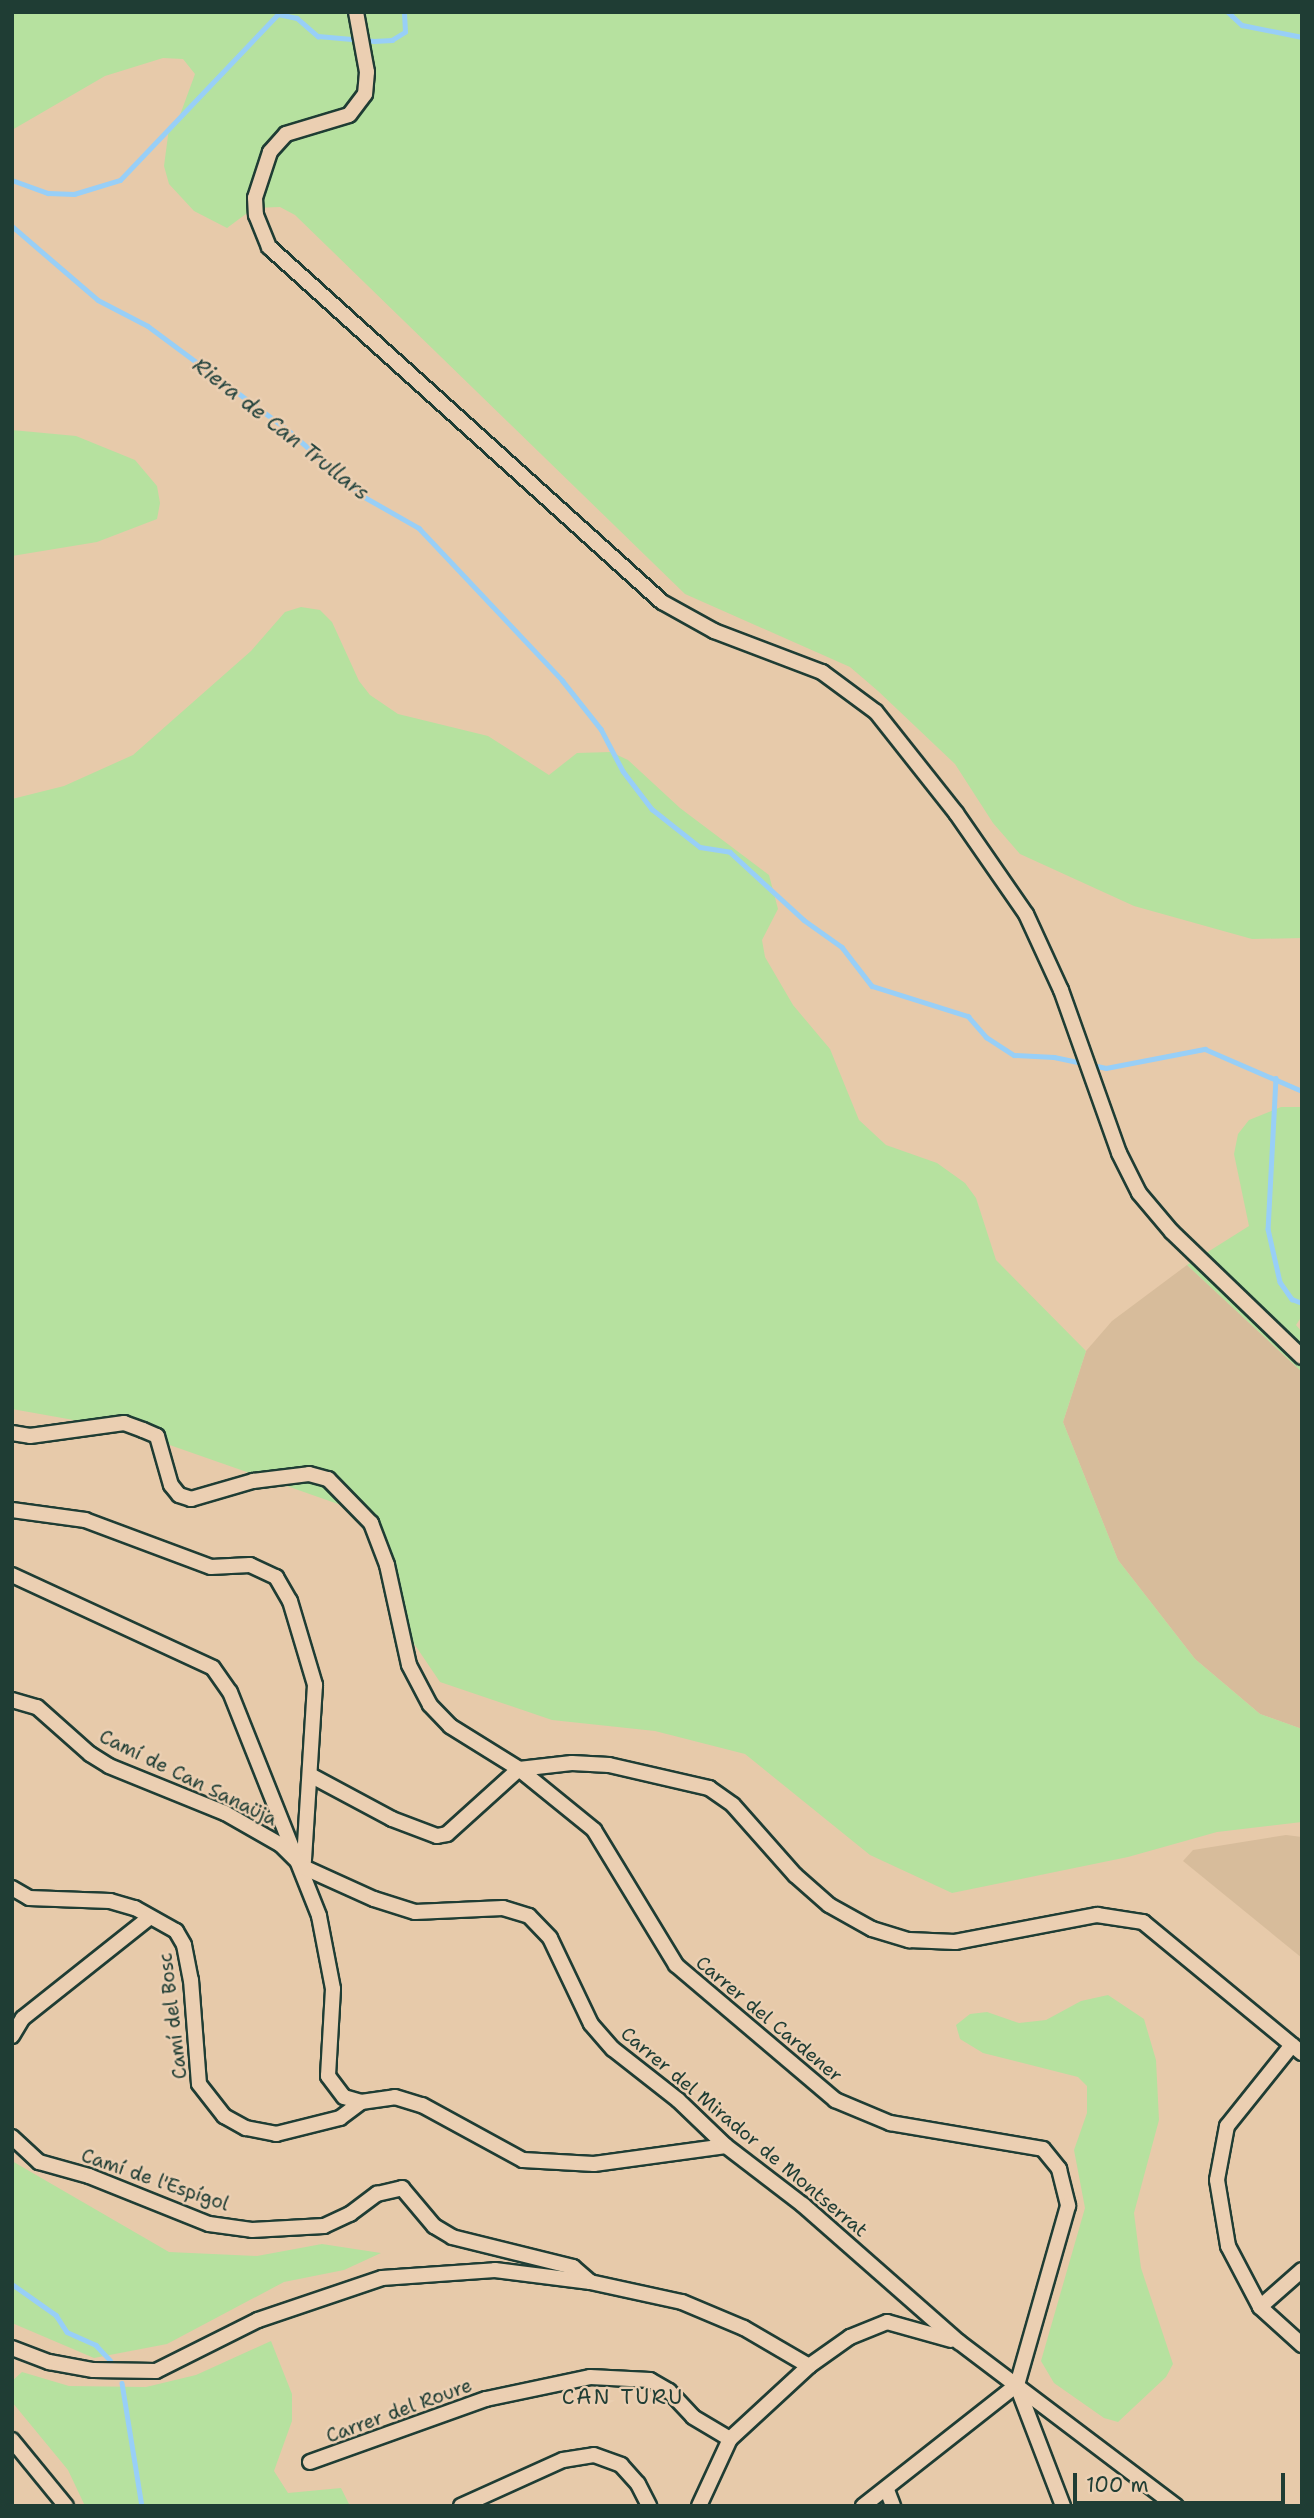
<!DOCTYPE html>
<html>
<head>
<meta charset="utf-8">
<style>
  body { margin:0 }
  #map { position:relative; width:1314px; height:2518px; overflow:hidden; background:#e7caaa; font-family:"Shantell Sans",sans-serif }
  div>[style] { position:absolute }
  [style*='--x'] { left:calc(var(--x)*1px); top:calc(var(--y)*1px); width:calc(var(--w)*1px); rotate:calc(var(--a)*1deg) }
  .built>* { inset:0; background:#d7bc9b }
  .green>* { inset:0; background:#b6e19f }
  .stream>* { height:4.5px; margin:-2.25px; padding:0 2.25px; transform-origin:2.25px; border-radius:2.25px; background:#98cff7 }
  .roads { filter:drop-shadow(2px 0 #1f3d34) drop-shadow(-2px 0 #1f3d34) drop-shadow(0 2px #1f3d34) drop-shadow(0 -2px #1f3d34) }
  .minor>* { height:14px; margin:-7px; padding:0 7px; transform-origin:7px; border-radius:7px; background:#ebcfb2 }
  span { translate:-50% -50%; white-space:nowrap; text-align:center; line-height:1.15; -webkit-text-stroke:5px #ebcfb2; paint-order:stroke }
  .street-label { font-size:19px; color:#1f3d34 }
  .water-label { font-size:21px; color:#25443e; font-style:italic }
  .neighbourhood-label { font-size:21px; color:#1f3d34; letter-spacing:2px }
  .frame { position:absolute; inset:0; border:14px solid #1f3d34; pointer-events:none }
  .scale { position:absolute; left:1073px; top:2473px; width:212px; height:32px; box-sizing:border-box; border:4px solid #1f3d34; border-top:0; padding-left:9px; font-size:21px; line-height:24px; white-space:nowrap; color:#1f3d34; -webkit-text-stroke:5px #ebcfb2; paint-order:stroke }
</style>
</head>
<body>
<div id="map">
  <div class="built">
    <i style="clip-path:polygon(1187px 1265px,1302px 1372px,1302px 1729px,1260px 1714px,1195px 1659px,1118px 1560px,1063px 1422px,1086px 1351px,1112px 1321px)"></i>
    <i style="clip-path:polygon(1286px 1835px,1302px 1837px,1302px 1958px,1183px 1861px,1193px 1850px)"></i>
  </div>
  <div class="green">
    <i style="clip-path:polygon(12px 12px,1302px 12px,1302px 938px,1252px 939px,1134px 906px,1020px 854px,993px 823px,955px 764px,878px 691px,850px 667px,685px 594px,295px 215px,280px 207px,254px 208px,227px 228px,194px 211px,169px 184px,164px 166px,169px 128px,180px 115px,195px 74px,183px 59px,163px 58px,105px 76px,12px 130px)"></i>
    <i style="clip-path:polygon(12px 430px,76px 436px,135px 460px,157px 486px,160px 503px,157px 519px,97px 542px,12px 556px)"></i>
    <i style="clip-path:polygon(301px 607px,320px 610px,332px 622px,359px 681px,370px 695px,398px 714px,488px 736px,549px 775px,577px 753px,611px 752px,628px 760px,680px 808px,769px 875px,778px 909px,762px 940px,765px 957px,793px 1005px,830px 1049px,859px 1120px,886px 1145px,937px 1163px,965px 1183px,976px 1198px,996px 1260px,1086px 1351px,1063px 1422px,1118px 1560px,1195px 1659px,1260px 1714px,1302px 1729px,1302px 1822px,1217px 1832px,1128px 1857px,952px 1893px,870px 1855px,745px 1754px,655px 1731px,552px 1720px,440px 1682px,398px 1620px,358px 1511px,124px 1429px,12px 1409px,12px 799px,64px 786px,133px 755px,251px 651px,285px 612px)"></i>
    <i style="clip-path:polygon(1281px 1107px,1302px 1107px,1302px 1316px,1296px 1325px,1302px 1332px,1302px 1372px,1187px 1265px,1249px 1226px,1234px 1154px,1238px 1134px,1249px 1120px)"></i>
    <i style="clip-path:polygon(1108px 1995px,1144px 2019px,1156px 2060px,1159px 2120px,1134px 2213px,1141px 2268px,1173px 2364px,1166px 2377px,1118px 2422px,1104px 2418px,1054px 2383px,1041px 2361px,1085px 2208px,1074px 2150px,1087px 2113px,1087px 2086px,1078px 2077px,983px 2053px,960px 2039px,956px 2025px,970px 2014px,987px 2012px,1019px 2023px,1046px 2020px,1081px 2001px)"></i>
    <i style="clip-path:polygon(12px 2161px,169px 2252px,257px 2256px,322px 2244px,381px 2253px,344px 2270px,284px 2282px,167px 2344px,94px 2358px,12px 2323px)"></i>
    <i style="clip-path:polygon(271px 2341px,292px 2394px,292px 2421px,274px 2471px,288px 2493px,341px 2488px,350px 2506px,85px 2506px,68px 2470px,12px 2402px,12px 2381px,22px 2372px,69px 2386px,146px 2387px,196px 2375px)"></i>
  </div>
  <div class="stream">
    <i style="--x:1228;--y:12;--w:19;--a:43"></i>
    <i style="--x:1242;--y:25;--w:61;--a:11.3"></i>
    <i style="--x:12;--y:180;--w:38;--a:20"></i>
    <i style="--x:48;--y:193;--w:26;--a:2"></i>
    <i style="--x:74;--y:194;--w:48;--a:-16.9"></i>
    <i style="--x:120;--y:180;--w:229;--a:-46.4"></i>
    <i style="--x:278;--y:14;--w:19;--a:12"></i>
    <i style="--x:297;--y:18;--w:28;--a:41"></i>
    <i style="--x:318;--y:36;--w:56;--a:5.1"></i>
    <i style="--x:374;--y:41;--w:18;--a:-3"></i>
    <i style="--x:392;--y:40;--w:15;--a:-32"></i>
    <i style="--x:405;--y:32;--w:20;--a:-93"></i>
    <i style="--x:12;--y:226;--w:113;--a:40.7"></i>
    <i style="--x:98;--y:300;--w:56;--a:27.5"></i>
    <i style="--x:148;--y:326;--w:174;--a:36.6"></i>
    <i style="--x:288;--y:430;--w:98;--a:41.7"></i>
    <i style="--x:361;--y:495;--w:67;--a:29.6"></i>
    <i style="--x:419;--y:528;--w:209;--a:46.7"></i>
    <i style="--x:562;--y:680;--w:63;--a:51.5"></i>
    <i style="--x:601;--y:729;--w:47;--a:62.4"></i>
    <i style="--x:623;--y:771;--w:48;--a:52.7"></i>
    <i style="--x:652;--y:809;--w:61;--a:38.4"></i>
    <i style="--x:700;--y:847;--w:30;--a:9"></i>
    <i style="--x:730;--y:852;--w:100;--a:42.6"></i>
    <i style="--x:804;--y:920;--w:47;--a:35.4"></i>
    <i style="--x:842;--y:947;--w:49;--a:52.4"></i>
    <i style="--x:872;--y:986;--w:101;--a:17.4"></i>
    <i style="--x:968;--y:1016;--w:28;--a:49"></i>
    <i style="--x:986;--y:1037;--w:33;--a:33"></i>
    <i style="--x:1014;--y:1055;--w:40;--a:2.9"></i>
    <i style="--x:1054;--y:1057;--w:53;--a:11.9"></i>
    <i style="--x:1106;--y:1068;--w:101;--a:-10.9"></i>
    <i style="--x:1205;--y:1049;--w:106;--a:23.4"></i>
    <i style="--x:1276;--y:1078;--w:151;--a:93"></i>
    <i style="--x:1268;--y:1229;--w:54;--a:77.2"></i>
    <i style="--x:1280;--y:1282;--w:21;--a:55"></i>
    <i style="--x:1292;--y:1299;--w:11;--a:22"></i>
    <i style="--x:12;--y:2284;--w:54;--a:35.2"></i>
    <i style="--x:56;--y:2315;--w:20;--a:57"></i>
    <i style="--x:67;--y:2332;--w:32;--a:24"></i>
    <i style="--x:96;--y:2345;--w:21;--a:47"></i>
    <i style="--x:122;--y:2383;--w:125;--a:80.8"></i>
  </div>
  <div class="roads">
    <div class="minor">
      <i style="--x:356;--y:12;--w:61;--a:79.6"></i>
      <i style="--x:367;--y:72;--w:22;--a:95"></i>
      <i style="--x:365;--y:94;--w:26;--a:127"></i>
      <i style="--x:349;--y:115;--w:66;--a:163.2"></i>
      <i style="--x:286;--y:134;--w:24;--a:132"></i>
      <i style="--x:270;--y:152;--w:48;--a:108.1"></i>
      <i style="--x:255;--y:198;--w:17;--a:87"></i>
      <i style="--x:256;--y:215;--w:35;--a:68"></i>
      <i style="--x:269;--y:247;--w:530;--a:42.09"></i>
      <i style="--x:662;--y:602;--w:60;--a:29.1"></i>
      <i style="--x:714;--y:631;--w:116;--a:20.8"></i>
      <i style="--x:822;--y:672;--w:67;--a:36.5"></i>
      <i style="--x:876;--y:712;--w:129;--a:51.6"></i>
      <i style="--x:956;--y:813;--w:123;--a:55.3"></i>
      <i style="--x:1026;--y:914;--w:84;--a:65.3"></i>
      <i style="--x:1061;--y:990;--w:173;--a:70.4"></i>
      <i style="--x:1119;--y:1153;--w:45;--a:63.4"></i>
      <i style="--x:1139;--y:1193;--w:51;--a:49.8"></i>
      <i style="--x:1172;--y:1232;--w:180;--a:43.9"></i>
      <i style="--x:12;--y:1433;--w:18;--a:9"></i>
      <i style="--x:30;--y:1436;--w:95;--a:-7.9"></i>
      <i style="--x:124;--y:1423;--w:20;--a:20"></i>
      <i style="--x:143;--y:1430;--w:15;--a:23"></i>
      <i style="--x:157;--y:1436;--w:51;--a:74.1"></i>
      <i style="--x:171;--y:1485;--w:13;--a:51"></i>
      <i style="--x:179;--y:1495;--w:13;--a:18"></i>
      <i style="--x:191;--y:1499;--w:65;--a:-16.2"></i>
      <i style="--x:253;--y:1481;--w:56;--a:-7.1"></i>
      <i style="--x:309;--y:1474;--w:20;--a:15"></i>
      <i style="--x:328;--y:1479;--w:62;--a:45.7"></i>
      <i style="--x:371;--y:1523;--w:45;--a:69.1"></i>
      <i style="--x:387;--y:1565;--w:102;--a:77.6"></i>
      <i style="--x:409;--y:1665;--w:45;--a:62.3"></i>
      <i style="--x:430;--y:1705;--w:29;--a:46"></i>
      <i style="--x:450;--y:1726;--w:81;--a:31.9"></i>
      <i style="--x:519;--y:1769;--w:97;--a:39.1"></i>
      <i style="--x:594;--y:1830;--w:158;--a:58.7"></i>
      <i style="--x:676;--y:1965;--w:209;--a:40.3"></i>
      <i style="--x:835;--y:2100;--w:60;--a:22.7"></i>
      <i style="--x:890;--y:2123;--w:155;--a:9.6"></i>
      <i style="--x:1043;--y:2149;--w:26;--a:51"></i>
      <i style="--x:1059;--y:2169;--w:38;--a:76"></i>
      <i style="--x:1068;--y:2206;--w:186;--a:105.9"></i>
      <i style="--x:12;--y:1510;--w:74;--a:7.8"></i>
      <i style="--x:85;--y:1520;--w:134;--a:20.5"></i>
      <i style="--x:211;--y:1567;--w:39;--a:-3"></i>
      <i style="--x:250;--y:1565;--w:29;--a:25"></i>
      <i style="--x:276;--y:1577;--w:28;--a:60"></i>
      <i style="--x:290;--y:1601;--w:88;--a:73.4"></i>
      <i style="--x:315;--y:1685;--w:177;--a:93.6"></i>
      <i style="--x:12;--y:1575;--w:221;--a:24.8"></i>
      <i style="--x:213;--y:1668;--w:29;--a:55"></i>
      <i style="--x:230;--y:1692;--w:241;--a:68.3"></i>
      <i style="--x:319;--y:1916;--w:74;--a:79.1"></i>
      <i style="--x:333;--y:1989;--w:87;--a:93.3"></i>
      <i style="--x:328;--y:2076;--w:26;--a:53"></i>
      <i style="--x:344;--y:2097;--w:18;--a:16"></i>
      <i style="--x:361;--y:2102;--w:34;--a:-8"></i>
      <i style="--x:395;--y:2097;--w:28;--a:17"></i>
      <i style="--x:422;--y:2105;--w:115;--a:28.6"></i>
      <i style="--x:523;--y:2160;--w:71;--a:3.2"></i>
      <i style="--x:594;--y:2164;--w:133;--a:-7.8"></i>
      <i style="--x:12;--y:1700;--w:26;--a:16"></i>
      <i style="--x:37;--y:1707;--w:71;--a:41.6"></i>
      <i style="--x:90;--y:1754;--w:22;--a:32"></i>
      <i style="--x:109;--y:1766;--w:125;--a:22.1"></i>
      <i style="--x:225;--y:1813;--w:64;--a:29.7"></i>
      <i style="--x:281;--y:1845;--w:31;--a:45"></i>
      <i style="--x:303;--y:1867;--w:78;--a:24.3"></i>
      <i style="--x:374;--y:1899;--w:43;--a:17.6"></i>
      <i style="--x:415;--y:1912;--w:88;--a:-2.6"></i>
      <i style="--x:503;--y:1908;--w:27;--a:17"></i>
      <i style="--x:529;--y:1916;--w:30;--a:46"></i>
      <i style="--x:550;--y:1938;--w:95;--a:64.5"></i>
      <i style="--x:591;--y:2024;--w:33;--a:49"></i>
      <i style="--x:613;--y:2049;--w:83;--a:38.1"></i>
      <i style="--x:678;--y:2100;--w:66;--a:43.8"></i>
      <i style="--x:726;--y:2146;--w:97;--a:37.5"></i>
      <i style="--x:803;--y:2205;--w:208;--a:41.3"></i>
      <i style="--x:959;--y:2342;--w:272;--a:37.1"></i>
      <i style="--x:519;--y:1769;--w:53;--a:-6.5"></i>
      <i style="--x:572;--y:1763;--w:37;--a:3"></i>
      <i style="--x:609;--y:1765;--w:103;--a:13"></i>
      <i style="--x:709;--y:1788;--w:29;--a:35"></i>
      <i style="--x:733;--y:1805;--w:94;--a:48.5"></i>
      <i style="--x:795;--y:1875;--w:45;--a:41.4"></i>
      <i style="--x:829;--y:1905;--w:49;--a:29.2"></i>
      <i style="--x:872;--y:1929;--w:39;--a:17"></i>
      <i style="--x:909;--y:1940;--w:46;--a:2.5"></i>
      <i style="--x:955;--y:1942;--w:145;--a:-10.8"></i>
      <i style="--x:1097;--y:1915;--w:47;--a:8.7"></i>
      <i style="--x:1143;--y:1922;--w:206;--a:39.5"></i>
      <i style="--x:310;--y:1775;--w:93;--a:28.2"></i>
      <i style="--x:392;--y:1819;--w:48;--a:20.7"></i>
      <i style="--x:437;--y:1836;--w:10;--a:-11"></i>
      <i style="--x:447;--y:1834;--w:97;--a:-42.1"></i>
      <i style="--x:12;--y:1888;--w:20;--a:30"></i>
      <i style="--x:29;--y:1898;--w:81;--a:2.1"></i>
      <i style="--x:110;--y:1901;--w:26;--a:16"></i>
      <i style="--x:135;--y:1908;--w:47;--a:29.3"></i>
      <i style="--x:176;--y:1931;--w:16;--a:60"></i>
      <i style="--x:184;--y:1945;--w:36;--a:79"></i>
      <i style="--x:191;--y:1980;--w:104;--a:85.6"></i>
      <i style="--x:199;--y:2084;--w:41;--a:52"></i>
      <i style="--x:224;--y:2116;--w:25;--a:29"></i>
      <i style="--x:246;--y:2128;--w:31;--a:11"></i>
      <i style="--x:276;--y:2134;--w:66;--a:-14"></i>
      <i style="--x:340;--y:2118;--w:26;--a:-37"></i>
      <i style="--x:12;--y:2036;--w:21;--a:-59"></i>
      <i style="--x:23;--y:2018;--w:162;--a:-38.5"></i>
      <i style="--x:1292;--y:2045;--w:104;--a:128.7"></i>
      <i style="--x:1227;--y:2126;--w:55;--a:100.5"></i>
      <i style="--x:1217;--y:2180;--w:67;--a:80.5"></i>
      <i style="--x:1228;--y:2246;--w:69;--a:62.3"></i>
      <i style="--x:1260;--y:2307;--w:57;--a:42.1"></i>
      <i style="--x:12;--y:2137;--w:37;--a:43"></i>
      <i style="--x:39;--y:2162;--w:52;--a:15.6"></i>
      <i style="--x:89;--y:2176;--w:129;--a:21.8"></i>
      <i style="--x:209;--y:2224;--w:43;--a:7.9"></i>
      <i style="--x:252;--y:2230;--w:72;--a:-3.2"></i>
      <i style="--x:324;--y:2226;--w:29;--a:-25"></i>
      <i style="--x:350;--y:2214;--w:34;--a:-37"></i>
      <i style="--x:377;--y:2194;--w:26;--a:-13"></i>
      <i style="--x:402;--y:2188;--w:50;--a:49.9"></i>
      <i style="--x:434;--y:2226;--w:21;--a:31"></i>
      <i style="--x:452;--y:2237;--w:125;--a:13.9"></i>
      <i style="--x:573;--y:2267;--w:23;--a:41"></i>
      <i style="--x:1260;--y:2307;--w:56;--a:-41.4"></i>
      <i style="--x:12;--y:2348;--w:40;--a:21"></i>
      <i style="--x:49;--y:2362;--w:45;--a:10.3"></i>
      <i style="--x:93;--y:2370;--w:63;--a:0.9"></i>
      <i style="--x:156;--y:2371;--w:114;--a:-26.6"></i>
      <i style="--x:258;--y:2320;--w:131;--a:-18.7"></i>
      <i style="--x:382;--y:2278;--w:113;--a:-4"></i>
      <i style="--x:495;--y:2270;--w:96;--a:7.2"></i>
      <i style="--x:590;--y:2282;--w:94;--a:12.3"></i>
      <i style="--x:682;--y:2302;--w:67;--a:22.8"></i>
      <i style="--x:744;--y:2328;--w:75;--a:30.3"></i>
      <i style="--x:1017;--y:2386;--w:129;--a:69"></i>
      <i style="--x:12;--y:2440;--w:85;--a:50.7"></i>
      <i style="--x:310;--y:2462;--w:187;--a:-19.7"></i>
      <i style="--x:486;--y:2399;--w:106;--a:-11.9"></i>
      <i style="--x:590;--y:2377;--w:60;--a:2.9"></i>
      <i style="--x:650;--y:2380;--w:22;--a:30"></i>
      <i style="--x:669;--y:2391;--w:35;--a:47"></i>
      <i style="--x:693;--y:2417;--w:43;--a:30.7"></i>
      <i style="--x:887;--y:2490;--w:17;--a:69"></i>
      <i style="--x:461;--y:2506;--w:112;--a:-24.3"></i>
      <i style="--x:563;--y:2460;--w:31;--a:-9"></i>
      <i style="--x:594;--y:2455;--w:29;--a:20"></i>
      <i style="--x:621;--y:2465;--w:25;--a:48"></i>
      <i style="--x:638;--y:2484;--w:25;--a:63"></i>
      <i style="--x:699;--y:2506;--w:74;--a:-65.2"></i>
      <i style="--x:730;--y:2439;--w:108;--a:-42.7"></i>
      <i style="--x:809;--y:2366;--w:50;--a:-35.3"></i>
      <i style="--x:850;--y:2337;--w:40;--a:-22"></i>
      <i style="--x:887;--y:2322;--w:66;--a:15.7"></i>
      <i style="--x:863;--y:2506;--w:196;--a:-38.2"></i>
    </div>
  </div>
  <div class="street-label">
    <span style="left:188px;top:1778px;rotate:26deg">Camí de Can Sanaüja</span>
    <span style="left:173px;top:2016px;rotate:-97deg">Camí del Bosc</span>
    <span style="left:769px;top:2019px;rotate:40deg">Carrer del Cardener</span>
    <span style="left:744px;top:2132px;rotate:40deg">Carrer del Mirador de Montserrat</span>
    <span style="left:155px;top:2180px;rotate:19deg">Camí de l'Espígol</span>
    <span style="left:399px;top:2411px;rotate:-20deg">Carrer del Roure</span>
  </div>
  <div class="water-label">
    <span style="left:281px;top:429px;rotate:38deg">Riera de Can Trullars</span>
  </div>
  <div class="neighbourhood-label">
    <span style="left:623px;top:2397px">CAN TURU</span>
  </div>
  <div class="frame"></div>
  <div class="scale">100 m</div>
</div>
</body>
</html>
